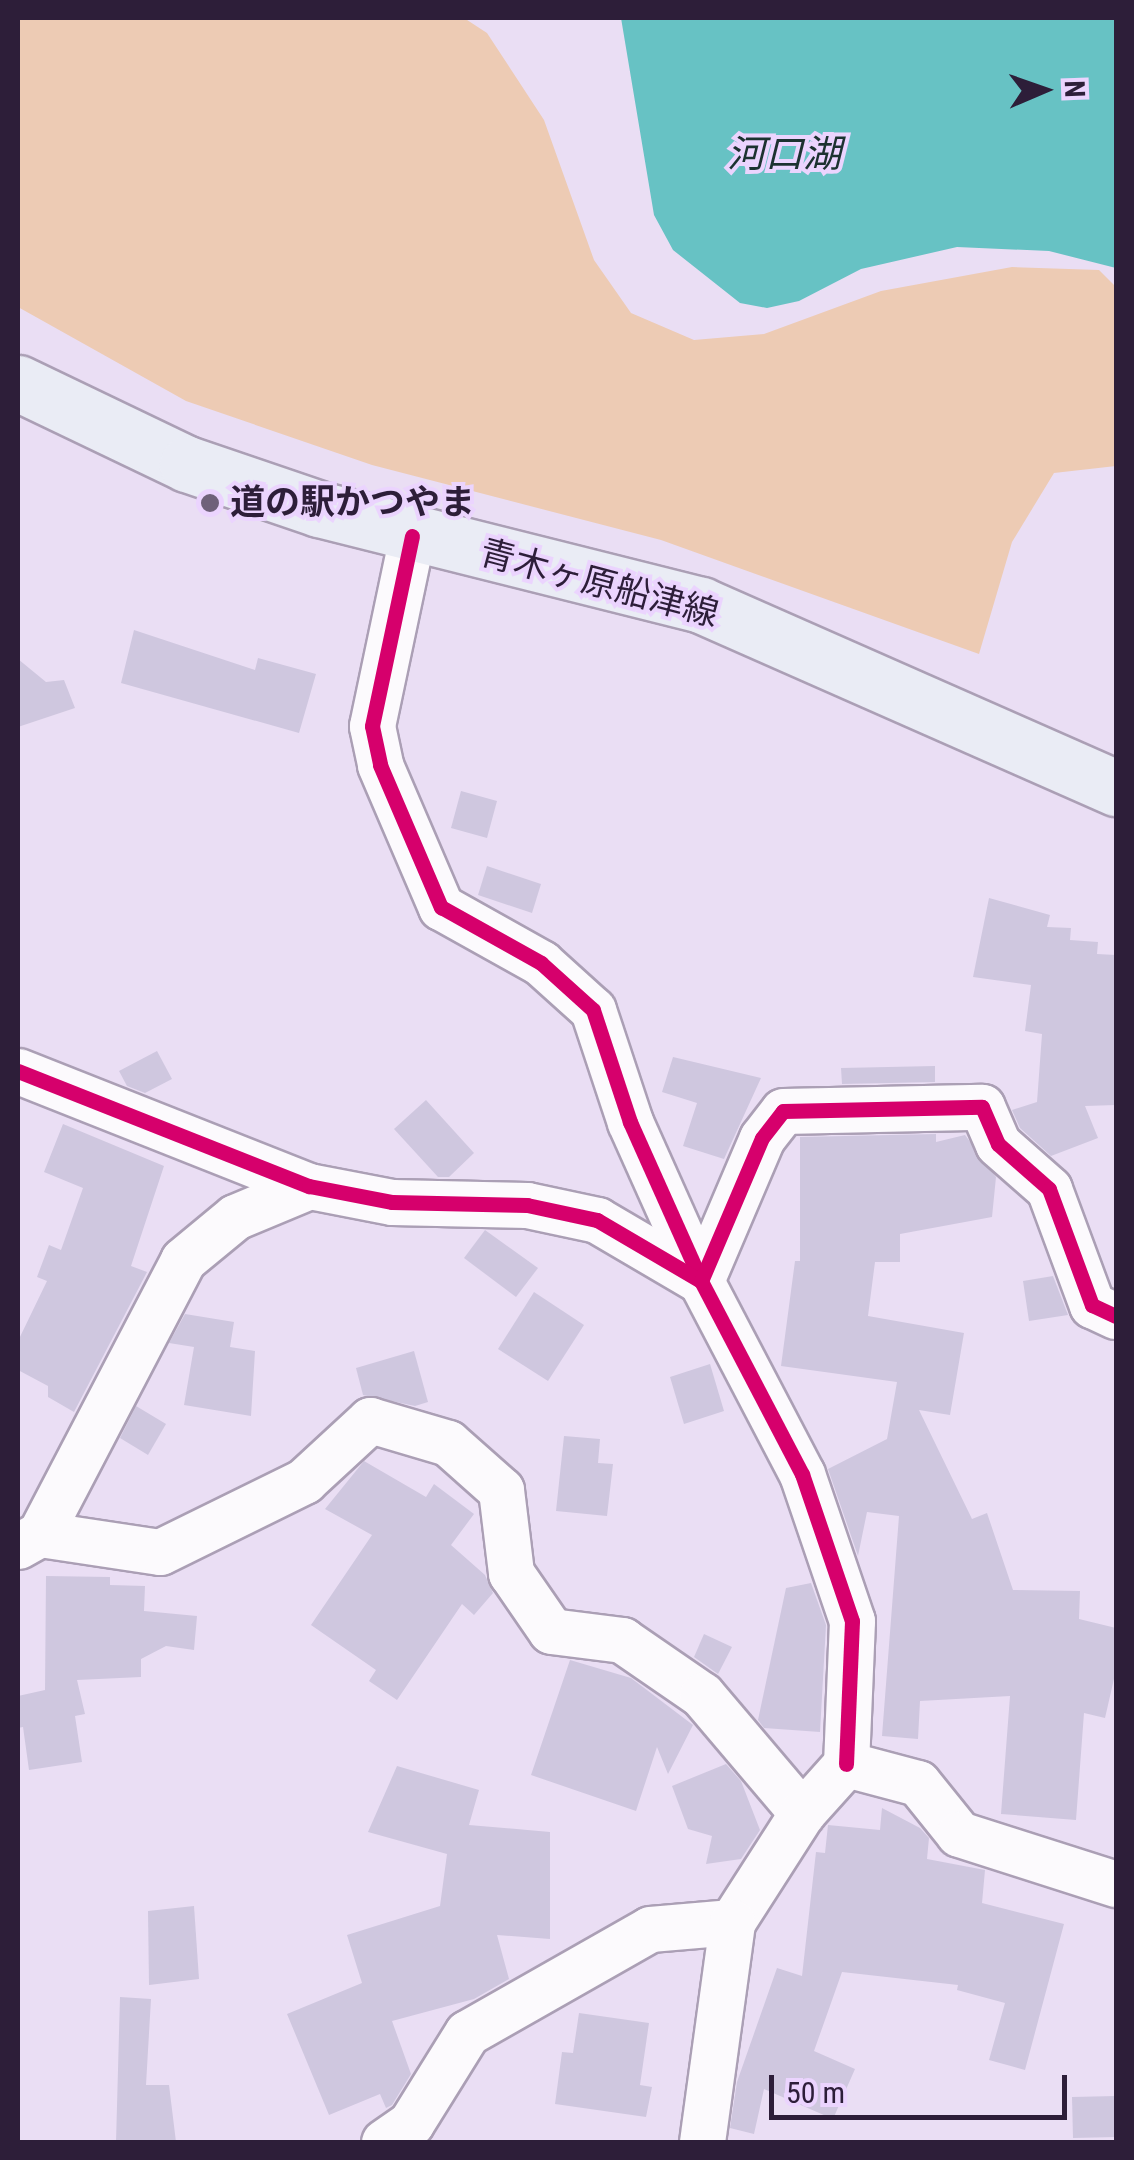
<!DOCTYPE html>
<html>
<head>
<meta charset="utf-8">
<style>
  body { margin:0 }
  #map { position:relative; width:1134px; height:2160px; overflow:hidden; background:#eadef4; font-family:"Roboto Condensed","Noto Sans JP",sans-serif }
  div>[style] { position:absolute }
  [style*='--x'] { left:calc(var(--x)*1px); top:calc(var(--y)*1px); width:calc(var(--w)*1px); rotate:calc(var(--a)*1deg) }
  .green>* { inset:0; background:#edcbb4 }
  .water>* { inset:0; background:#67c2c4 }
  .building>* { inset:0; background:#cfc7df }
  .roads { filter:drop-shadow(2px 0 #ab9fb5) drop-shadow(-2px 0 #ab9fb5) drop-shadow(0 2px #ab9fb5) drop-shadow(0 -2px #ab9fb5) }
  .minor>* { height:45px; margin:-22.5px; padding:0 22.5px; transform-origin:22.5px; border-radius:22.5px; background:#fcfafd }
  .major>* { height:55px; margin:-27.5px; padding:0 27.5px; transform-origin:27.5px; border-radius:27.5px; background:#eaecf5 }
  .cycleway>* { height:15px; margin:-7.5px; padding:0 7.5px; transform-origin:7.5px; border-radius:7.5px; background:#d6006c }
  .dots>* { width:28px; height:28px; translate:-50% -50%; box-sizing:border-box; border:5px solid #ebd4fe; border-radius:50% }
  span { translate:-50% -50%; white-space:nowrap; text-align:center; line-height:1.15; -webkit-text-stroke:8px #ebd4fe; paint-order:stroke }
  .poi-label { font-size:35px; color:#2d1e39; font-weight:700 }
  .left { translate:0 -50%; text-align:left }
  .street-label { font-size:35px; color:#2d1e39 }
  .water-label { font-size:38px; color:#1c3230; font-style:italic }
  .frame { position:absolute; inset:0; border:20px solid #2d1e39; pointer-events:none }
  .north { position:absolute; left:994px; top:40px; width:100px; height:100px; -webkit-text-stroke:8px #ebd4fe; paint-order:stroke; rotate:88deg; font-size:28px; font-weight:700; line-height:40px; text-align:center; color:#2d1e39 }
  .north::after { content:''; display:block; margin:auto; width:35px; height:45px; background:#2d1e39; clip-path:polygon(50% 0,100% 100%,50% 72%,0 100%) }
  .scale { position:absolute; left:769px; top:2075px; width:298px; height:45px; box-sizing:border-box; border:5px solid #2d1e39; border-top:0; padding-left:12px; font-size:30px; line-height:35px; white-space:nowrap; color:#2d1e39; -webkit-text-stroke:8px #ebd4fe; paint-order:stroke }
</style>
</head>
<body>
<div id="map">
  <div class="green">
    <i style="clip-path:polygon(18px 18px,464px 18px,487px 33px,544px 120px,594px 260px,631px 313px,694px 340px,764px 334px,881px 291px,1012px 267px,1099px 270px,1116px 287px,1116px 466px,1054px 473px,1012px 542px,979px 654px,661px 540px,372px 465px,186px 401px,18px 307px)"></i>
  </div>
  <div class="water">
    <i style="clip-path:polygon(621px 18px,1116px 18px,1116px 268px,1049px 251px,957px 247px,861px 269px,799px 301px,767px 308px,740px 303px,673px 250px,654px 215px)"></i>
  </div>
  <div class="building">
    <i style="clip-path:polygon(134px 630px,255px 670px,258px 658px,316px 674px,299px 733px,121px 683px)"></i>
    <i style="clip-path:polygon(18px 659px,46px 682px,64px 680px,75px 708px,18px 727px)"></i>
    <i style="clip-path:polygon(461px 791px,497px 801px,487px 838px,451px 828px)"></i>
    <i style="clip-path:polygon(487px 866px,541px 884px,532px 913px,478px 895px)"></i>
    <i style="clip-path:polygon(989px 898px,1050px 915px,1047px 927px,1071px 928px,1070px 940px,1098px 942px,1097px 954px,1116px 955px,1116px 1105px,1085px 1106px,1098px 1138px,1051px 1156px,1020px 1128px,1012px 1110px,1037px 1102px,1042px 1034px,1025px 1031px,1031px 985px,973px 977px)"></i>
    <i style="clip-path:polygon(157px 1051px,172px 1079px,145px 1093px,127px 1086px,119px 1071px)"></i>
    <i style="clip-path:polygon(673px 1057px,761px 1078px,724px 1159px,683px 1146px,697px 1103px,662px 1092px)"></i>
    <i style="clip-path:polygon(935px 1066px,935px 1082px,842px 1084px,841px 1068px)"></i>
    <i style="clip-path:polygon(426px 1100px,474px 1153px,449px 1177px,438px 1177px,394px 1129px)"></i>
    <i style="clip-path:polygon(63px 1124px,164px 1166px,131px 1266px,147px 1272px,74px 1412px,48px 1397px,48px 1386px,18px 1370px,18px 1341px,47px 1281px,37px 1277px,49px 1245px,61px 1250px,83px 1188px,44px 1172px)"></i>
    <i style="clip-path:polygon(936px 1134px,936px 1142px,965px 1135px,996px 1177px,992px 1217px,900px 1234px,900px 1262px,875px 1262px,868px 1316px,964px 1333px,950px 1415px,919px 1410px,972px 1519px,987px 1513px,1013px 1590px,1080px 1591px,1079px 1619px,1116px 1628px,1116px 1670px,1105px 1718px,1084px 1713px,1076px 1820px,1001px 1814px,1010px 1696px,920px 1701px,918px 1739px,882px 1736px,899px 1516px,867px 1512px,858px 1556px,828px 1469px,887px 1439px,897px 1382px,781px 1366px,795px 1261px,800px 1261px,800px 1137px)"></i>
    <i style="clip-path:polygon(485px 1230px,538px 1268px,516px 1297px,464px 1258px)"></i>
    <i style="clip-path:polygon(1053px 1276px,1068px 1315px,1029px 1321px,1023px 1281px)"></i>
    <i style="clip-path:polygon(534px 1292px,584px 1325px,548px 1381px,498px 1349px)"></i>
    <i style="clip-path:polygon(185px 1314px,234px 1322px,230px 1347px,255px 1351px,251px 1416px,184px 1405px,194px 1347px,169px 1343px)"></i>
    <i style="clip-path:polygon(414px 1351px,428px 1402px,415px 1406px,363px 1395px,356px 1368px)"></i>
    <i style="clip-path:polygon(710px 1364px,724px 1411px,684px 1424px,670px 1377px)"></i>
    <i style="clip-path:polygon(136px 1406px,166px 1424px,148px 1455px,120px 1438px)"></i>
    <i style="clip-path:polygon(564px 1436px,600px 1439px,598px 1463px,613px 1464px,607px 1516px,556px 1511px)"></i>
    <i style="clip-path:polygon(364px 1461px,426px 1497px,434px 1484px,474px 1514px,451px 1545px,485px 1575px,493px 1593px,474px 1615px,462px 1604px,397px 1700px,369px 1681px,376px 1670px,311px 1625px,372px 1535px,325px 1509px)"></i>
    <i style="clip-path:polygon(46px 1576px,110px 1577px,110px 1585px,145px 1586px,144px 1611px,197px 1616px,194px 1650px,166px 1646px,141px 1659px,141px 1677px,77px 1680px,85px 1714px,75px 1716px,82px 1762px,29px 1770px,23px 1727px,18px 1728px,18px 1696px,45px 1690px)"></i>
    <i style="clip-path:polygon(811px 1583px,826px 1625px,820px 1732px,764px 1728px,758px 1720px,786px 1588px)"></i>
    <i style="clip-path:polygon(704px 1634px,732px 1647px,718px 1674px,694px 1657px)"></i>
    <i style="clip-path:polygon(570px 1660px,631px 1678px,693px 1725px,668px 1774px,657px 1747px,636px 1811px,531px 1775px)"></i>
    <i style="clip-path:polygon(726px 1764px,741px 1781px,760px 1830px,741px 1859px,706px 1864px,712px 1836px,688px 1829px,672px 1786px)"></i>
    <i style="clip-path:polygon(397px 1766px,479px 1790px,469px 1825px,550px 1832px,550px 1939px,497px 1935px,509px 1979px,474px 1999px,392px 2021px,411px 2074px,392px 2105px,386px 2108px,380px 2094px,329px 2115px,287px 2014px,362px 1983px,347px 1935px,440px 1906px,447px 1854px,368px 1832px)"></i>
    <i style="clip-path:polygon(882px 1808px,920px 1828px,929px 1838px,927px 1859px,985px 1870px,982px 1903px,1064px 1924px,1025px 2070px,989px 2060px,1005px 2003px,957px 1990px,958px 1985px,842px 1972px,814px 2051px,855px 2069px,833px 2119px,764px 2089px,754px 2134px,730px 2128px,737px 2082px,777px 1968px,802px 1976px,816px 1852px,825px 1853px,828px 1825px,880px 1830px)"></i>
    <i style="clip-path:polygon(194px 1906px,199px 1979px,149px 1985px,148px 1911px)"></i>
    <i style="clip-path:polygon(120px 1997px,151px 1999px,146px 2085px,169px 2085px,176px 2142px,116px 2142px)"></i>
    <i style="clip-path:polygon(579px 2013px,649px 2023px,640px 2085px,652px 2087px,646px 2117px,555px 2104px,562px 2052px,573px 2053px)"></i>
    <i style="clip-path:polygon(1116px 2096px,1116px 2137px,1073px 2138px,1072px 2097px)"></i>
  </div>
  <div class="roads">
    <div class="minor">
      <i style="--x:412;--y:536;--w:194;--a:101.9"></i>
      <i style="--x:372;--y:726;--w:40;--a:78"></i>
      <i style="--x:380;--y:765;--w:155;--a:66.8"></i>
      <i style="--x:441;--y:907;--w:115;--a:29.2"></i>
      <i style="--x:541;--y:963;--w:70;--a:42.1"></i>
      <i style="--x:593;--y:1010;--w:118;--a:71.7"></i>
      <i style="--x:630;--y:1122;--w:174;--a:65.9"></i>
      <i style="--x:701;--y:1281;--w:218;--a:62.4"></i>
      <i style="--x:802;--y:1474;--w:155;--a:71.2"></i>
      <i style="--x:852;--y:1621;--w:143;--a:92.4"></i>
      <i style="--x:18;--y:1071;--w:313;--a:21.6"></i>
      <i style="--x:309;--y:1186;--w:85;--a:10.9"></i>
      <i style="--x:392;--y:1202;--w:135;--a:1.3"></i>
      <i style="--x:527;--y:1205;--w:72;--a:12.1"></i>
      <i style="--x:597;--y:1220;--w:121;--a:30.4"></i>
      <i style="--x:701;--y:1281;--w:155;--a:-66.9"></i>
      <i style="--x:762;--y:1138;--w:34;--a:-52"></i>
      <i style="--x:783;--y:1111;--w:199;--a:-1.2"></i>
      <i style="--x:982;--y:1107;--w:40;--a:66.6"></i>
      <i style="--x:998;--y:1144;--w:68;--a:41.4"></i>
      <i style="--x:1049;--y:1189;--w:124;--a:69.7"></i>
      <i style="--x:1092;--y:1305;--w:26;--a:25"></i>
      <i style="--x:40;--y:1534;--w:309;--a:-62.4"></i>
      <i style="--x:183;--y:1260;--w:67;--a:-39.6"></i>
      <i style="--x:235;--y:1217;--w:80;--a:-22.7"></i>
      <i style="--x:18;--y:1546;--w:25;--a:-29"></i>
      <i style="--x:40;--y:1534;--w:121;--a:8.5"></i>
      <i style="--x:160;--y:1552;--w:161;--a:-26.2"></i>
      <i style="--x:304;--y:1481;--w:90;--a:-42.7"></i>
      <i style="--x:370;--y:1420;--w:81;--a:16.4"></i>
      <i style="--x:448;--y:1443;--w:71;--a:41.6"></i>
      <i style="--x:501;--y:1490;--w:84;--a:83.1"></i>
      <i style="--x:511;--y:1573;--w:70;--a:55.4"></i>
      <i style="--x:551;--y:1631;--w:72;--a:7.2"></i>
      <i style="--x:622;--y:1640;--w:97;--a:34.5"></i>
      <i style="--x:702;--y:1695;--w:155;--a:49.7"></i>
      <i style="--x:384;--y:2142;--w:33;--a:-35"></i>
      <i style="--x:411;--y:2123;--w:106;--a:-58.1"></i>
      <i style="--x:467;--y:2033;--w:210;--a:-29.6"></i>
      <i style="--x:650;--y:1929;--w:82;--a:-4.9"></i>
      <i style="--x:732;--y:1922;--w:130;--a:-57.3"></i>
      <i style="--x:802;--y:1813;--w:66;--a:-48.1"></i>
      <i style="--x:846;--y:1764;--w:74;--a:14.8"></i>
      <i style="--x:918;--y:1783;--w:65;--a:51.2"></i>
      <i style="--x:959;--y:1834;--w:165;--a:17.7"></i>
      <i style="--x:702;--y:2142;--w:222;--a:-82.2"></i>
    </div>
    <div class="major">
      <i style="--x:18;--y:383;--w:187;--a:25.6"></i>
      <i style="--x:187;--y:464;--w:139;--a:18.8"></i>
      <i style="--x:319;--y:509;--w:394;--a:14.1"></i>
      <i style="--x:701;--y:605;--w:454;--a:23.8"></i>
    </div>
  </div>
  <div class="cycleway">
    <i style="--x:412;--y:536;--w:194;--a:101.9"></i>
    <i style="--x:372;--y:726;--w:40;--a:78"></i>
    <i style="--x:380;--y:765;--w:155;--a:66.8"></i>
    <i style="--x:441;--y:907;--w:115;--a:29.2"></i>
    <i style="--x:541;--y:963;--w:70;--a:42.1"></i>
    <i style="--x:593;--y:1010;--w:118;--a:71.7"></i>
    <i style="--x:630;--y:1122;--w:174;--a:65.9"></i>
    <i style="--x:701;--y:1281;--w:218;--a:62.4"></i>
    <i style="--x:802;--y:1474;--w:155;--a:71.2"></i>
    <i style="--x:852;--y:1621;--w:143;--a:92.4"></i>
    <i style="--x:18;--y:1071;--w:313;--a:21.6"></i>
    <i style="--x:309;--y:1186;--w:85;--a:10.9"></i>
    <i style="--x:392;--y:1202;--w:135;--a:1.3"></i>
    <i style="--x:527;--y:1205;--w:72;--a:12.1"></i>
    <i style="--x:597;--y:1220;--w:121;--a:30.4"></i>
    <i style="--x:701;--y:1281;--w:155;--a:-66.9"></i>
    <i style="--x:762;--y:1138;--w:34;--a:-52"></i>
    <i style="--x:783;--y:1111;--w:199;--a:-1.2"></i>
    <i style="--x:982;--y:1107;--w:40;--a:66.6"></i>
    <i style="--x:998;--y:1144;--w:68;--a:41.4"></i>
    <i style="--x:1049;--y:1189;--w:124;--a:69.7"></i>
    <i style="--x:1092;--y:1305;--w:26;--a:25"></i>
  </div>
  <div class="dots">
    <i style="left:210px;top:503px;background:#6f617a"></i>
  </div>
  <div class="poi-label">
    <span class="left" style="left:230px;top:503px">道の駅かつやま</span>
  </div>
  <div class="street-label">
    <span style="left:599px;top:584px;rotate:15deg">青木ヶ原船津線</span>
  </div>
  <div class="water-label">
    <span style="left:784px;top:155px">河口湖</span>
  </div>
  <div class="frame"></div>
  <div class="north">N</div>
  <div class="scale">50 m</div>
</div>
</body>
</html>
